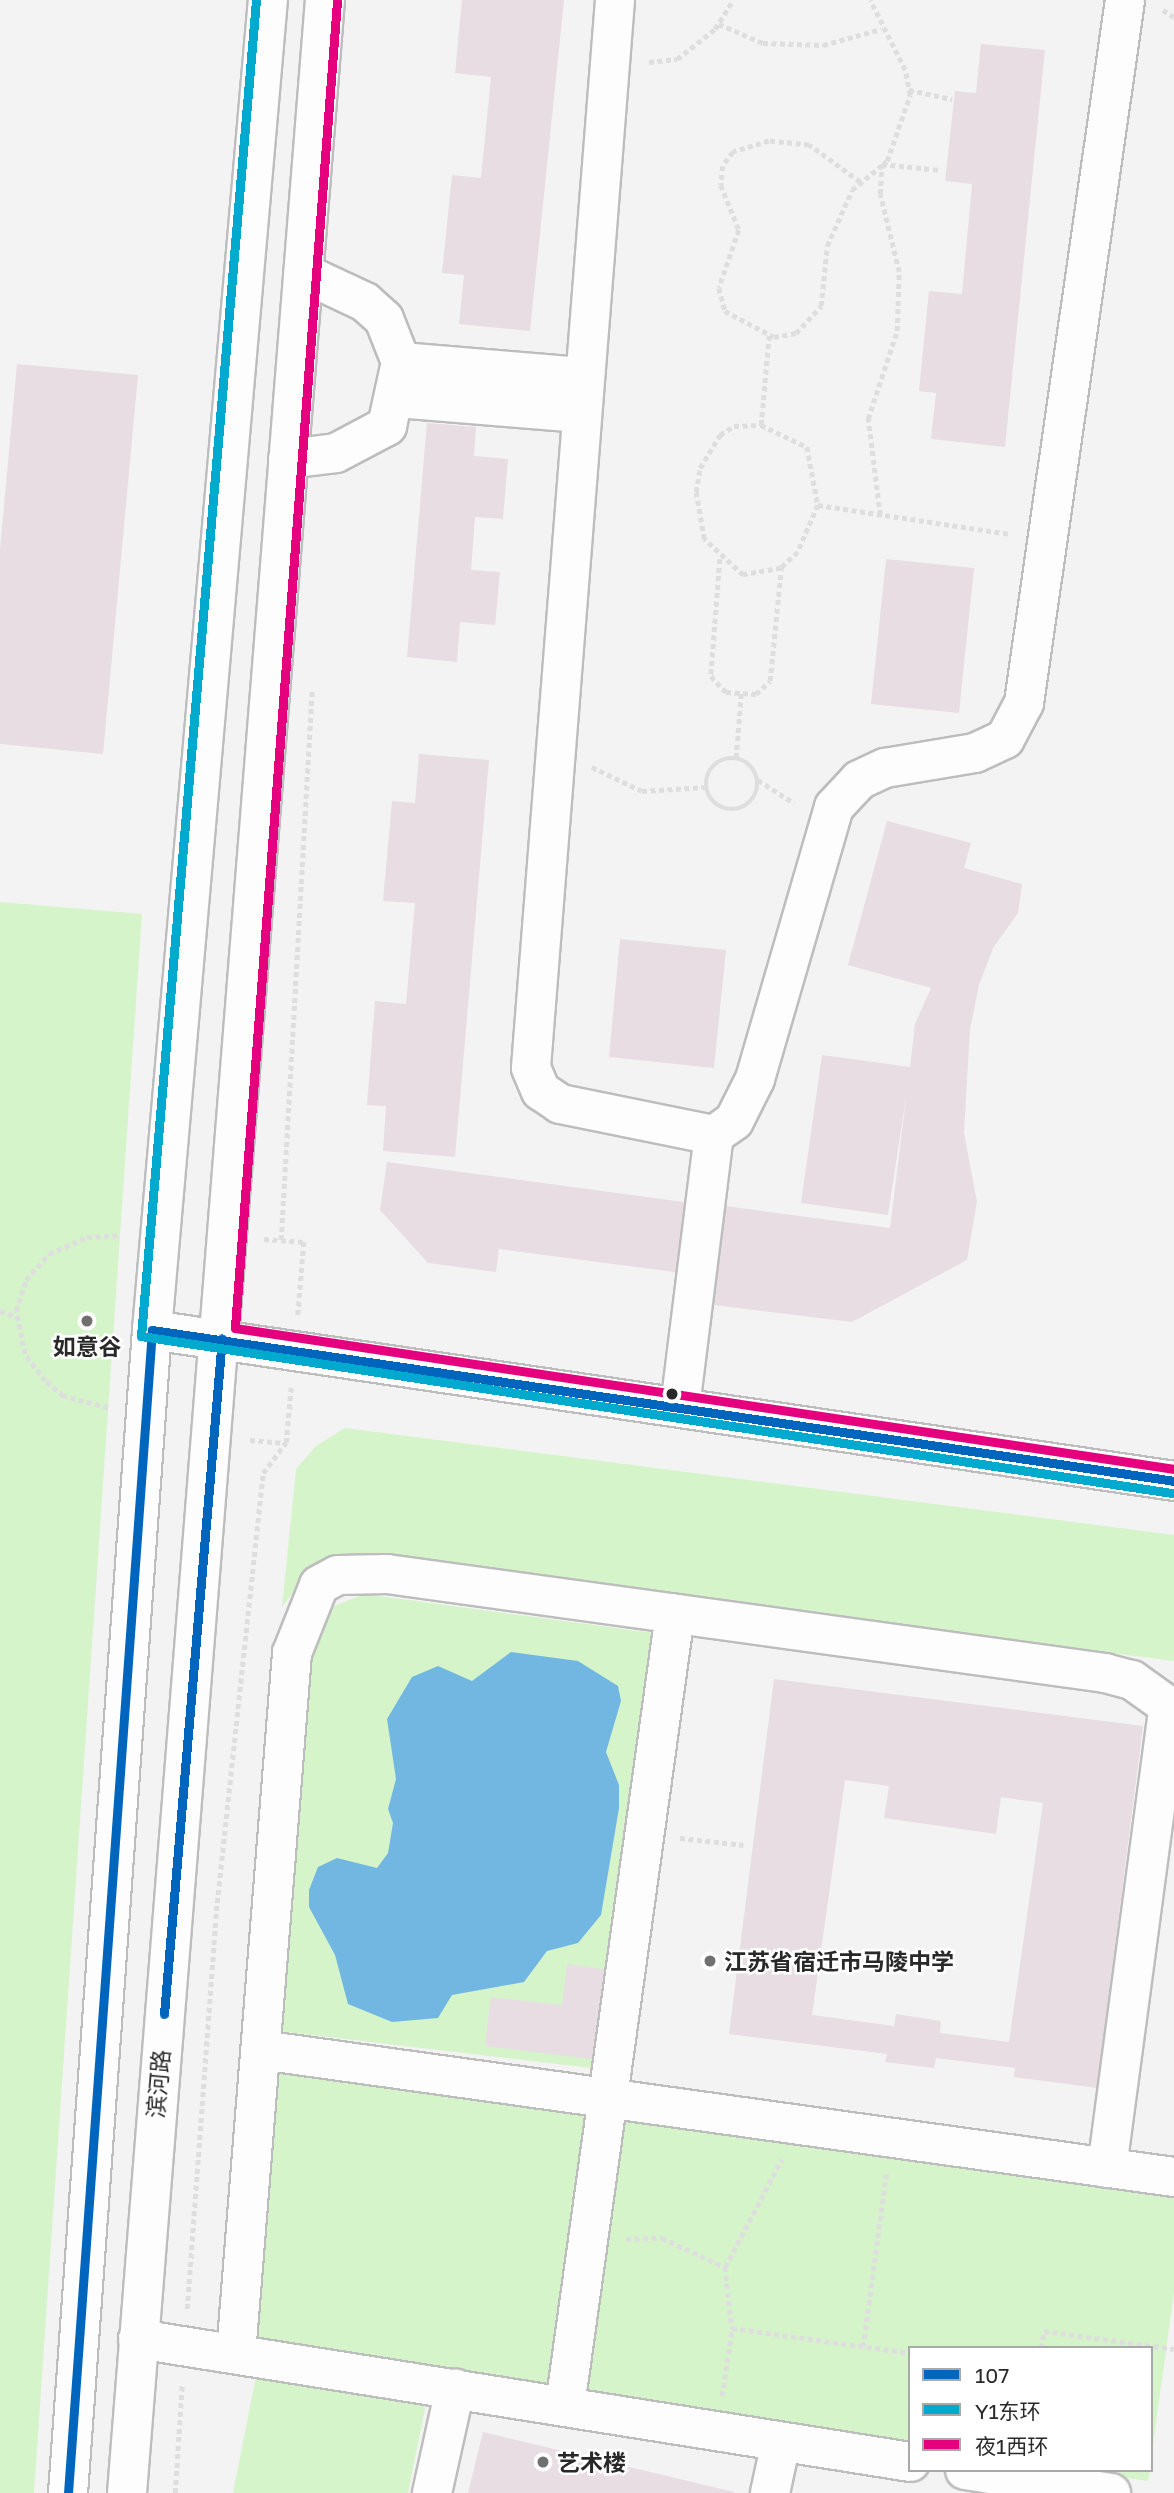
<!DOCTYPE html>
<html>
<head>
<meta charset="utf-8">
<style>
  body { margin:0 }
  #map { position:relative; width:1174px; height:2493px; overflow:hidden; background:#f3f3f3; font-family:"Golos Text","Noto Sans SC",sans-serif }
  div>[style] { position:absolute }
  [style*='--x'] { left:calc(var(--x)*1px); top:calc(var(--y)*1px); width:calc(var(--w)*1px); rotate:calc(var(--a)*1deg) }
  .green>* { inset:0; background:#d6f4ca }
  .water>* { inset:0; background:#72b7e2 }
  .building>* { inset:0; background:#e7dde3 }
  .path>* { height:4.5px; margin-top:-2.25px; transform-origin:0; background:repeating-linear-gradient(90deg,#dededf 0 5px,transparent 0 8.5px) }
  .path>.ring { margin:-2.25px; padding:0; box-sizing:content-box; background:none; border:4.5px solid #dededf; border-radius:50% }
  .roads { filter:drop-shadow(2px 0 #bdbdbd) drop-shadow(-2px 0 #bdbdbd) drop-shadow(0 2px #bdbdbd) drop-shadow(0 -2px #bdbdbd) }
  .minor>* { height:38px; margin:-19px; padding:0 19px; transform-origin:19px; border-radius:19px; background:#fdfdfd }
  .major>* { height:38px; margin:-19px; padding:0 19px; transform-origin:19px; border-radius:19px; background:#fdfdfd }
  .bus-1>* { height:9px; margin:-4.5px; padding:0 4.5px; transform-origin:4.5px; border-radius:4.5px; background:#0065bd }
  .bus-2>* { height:9px; margin:-4.5px; padding:0 4.5px; transform-origin:4.5px; border-radius:4.5px; background:#00a9ce }
  .bus-3>* { height:9px; margin:-4.5px; padding:0 4.5px; transform-origin:4.5px; border-radius:4.5px; background:#e5007d }
  .dots>* { width:19px; height:19px; translate:-50% -50%; box-sizing:border-box; border:4px solid #fff; border-radius:50% }
  span { translate:-50% -50%; white-space:nowrap; text-align:center; line-height:1.15; -webkit-text-stroke:5px #fff; paint-order:stroke }
  .poi-label { font-size:23px; color:#29292a; font-weight:700 }
  .left { translate:0 -50%; text-align:left }
  .street-label { font-size:23px; color:#29292a }
  .legend { position:absolute; left:908px; top:2346px; width:245px; height:126px; box-sizing:border-box; background:#fff; border:2px solid #a9a9aa; margin:0; padding:9px 12px; list-style:none; font-size:21px; color:#29292a }
  .legend li { display:flex; align-items:center; gap:14px; height:35px }
  .legend b { width:35px; border:2px solid #a9a9aa }
</style>
</head>
<body>
<div id="map">
  <div class="green">
    <i style="clip-path:polygon(0 902px,142px 914px,34px 2493px,0 2493px)"></i>
    <i style="clip-path:polygon(345px 1428px,1174px 1535px,1174px 1661px,355px 1554px,335px 1554px,312px 1567px,282px 1607px,296px 1469px,316px 1446px)"></i>
    <i style="clip-path:polygon(364px 1594px,661px 1634px,600px 2069px,278px 2031px,311px 1647px,329px 1608px)"></i>
    <i style="clip-path:polygon(269px 2066px,598px 2113px,559px 2390px,246px 2343px)"></i>
    <i style="clip-path:polygon(620px 2117px,1174px 2198px,1174px 2293px,1151px 2459px,1151px 2348px,910px 2348px,910px 2444px,582px 2392px)"></i>
    <i style="clip-path:polygon(257px 2371px,426px 2404px,408px 2493px,233px 2493px)"></i>
    <i style="clip-path:polygon(1078px 2470px,1150px 2470px,1148px 2481px)"></i>
  </div>
  <div class="water">
    <i style="clip-path:polygon(511px 1652px,578px 1661px,618px 1686px,621px 1701px,606px 1752px,619px 1785px,619px 1808px,601px 1915px,578px 1943px,547px 1951px,524px 1982px,452px 1995px,438px 2018px,392px 2022px,348px 2004px,335px 1955px,309px 1907px,309px 1890px,318px 1867px,337px 1858px,377px 1868px,388px 1853px,393px 1823px,388px 1809px,396px 1779px,387px 1719px,412px 1677px,438px 1666px,472px 1681px)"></i>
  </div>
  <div class="building">
    <i style="clip-path:polygon(462px 0,564px 0,530px 331px,459px 324px,464px 275px,442px 273px,452px 175px,481px 178px,491px 77px,455px 73px)"></i>
    <i style="clip-path:polygon(981px 44px,1045px 50px,1005px 447px,931px 439px,936px 393px,919px 391px,929px 291px,962px 294px,972px 184px,945px 181px,955px 91px,976px 93px)"></i>
    <i style="clip-path:polygon(17px 364px,138px 375px,103px 754px,0 744px,0 549px)"></i>
    <i style="clip-path:polygon(427px 423px,476px 427px,474px 456px,508px 459px,503px 519px,475px 517px,471px 570px,500px 572px,495px 625px,460px 622px,457px 662px,407px 657px)"></i>
    <i style="clip-path:polygon(886px 559px,974px 568px,959px 713px,871px 704px)"></i>
    <i style="clip-path:polygon(419px 754px,489px 760px,455px 1157px,383px 1151px,386px 1106px,367px 1105px,375px 1001px,406px 1004px,415px 903px,383px 901px,392px 801px,415px 803px)"></i>
    <i style="clip-path:polygon(887px 821px,971px 843px,964px 868px,1022px 884px,1018px 913px,993px 948px,979px 985px,970px 1029px,964px 1133px,977px 1202px,967px 1260px,852px 1322px,706px 1304px,718px 1205px,890px 1228px,907px 1091px,888px 1215px,801px 1203px,822px 1055px,910px 1067px,915px 1024px,931px 988px,848px 965px)"></i>
    <i style="clip-path:polygon(620px 939px,726px 950px,714px 1068px,609px 1057px)"></i>
    <i style="clip-path:polygon(387px 1162px,691px 1203px,682px 1273px,499px 1249px,496px 1272px,428px 1263px,380px 1210px)"></i>
    <i style="clip-path:polygon(evenodd,774px 1679px,1143px 1726px,1097px 2088px,1014px 2077px,1015px 2068px,936px 2058px,934px 2068px,885px 2062px,887px 2054px,729px 2034px,774px 1679px,845px 1780px,889px 1786px,884px 1818px,996px 1834px,1001px 1797px,1043px 1803px,1009px 2042px,940px 2033px,941px 2021px,896px 2014px,894px 2026px,812px 2015px,845px 1780px)"></i>
    <i style="clip-path:polygon(567px 1964px,609px 1970px,598px 2060px,485px 2046px,491px 1997px,562px 2005px)"></i>
    <i style="clip-path:polygon(483px 2432px,734px 2492px,734px 2493px,468px 2493px)"></i>
  </div>
  <div class="path">
    <i style="--x:1163;--y:10;--w:13;--a:32"></i>
    <i style="--x:719;--y:24;--w:48;--a:23.4"></i>
    <i style="--x:763;--y:43;--w:60;--a:1.9"></i>
    <i style="--x:823;--y:45;--w:60;--a:-15.4"></i>
    <i style="--x:649;--y:62;--w:28;--a:-6"></i>
    <i style="--x:677;--y:59;--w:48;--a:-38.3"></i>
    <i style="--x:715;--y:29;--w:34;--a:-58"></i>
    <i style="--x:909;--y:90;--w:44;--a:11.8"></i>
    <i style="--x:860;--y:182;--w:63;--a:-144"></i>
    <i style="--x:809;--y:145;--w:40;--a:-174.3"></i>
    <i style="--x:769;--y:141;--w:38;--a:163"></i>
    <i style="--x:733;--y:152;--w:17;--a:126"></i>
    <i style="--x:723;--y:166;--w:19;--a:96"></i>
    <i style="--x:721;--y:185;--w:48;--a:68.2"></i>
    <i style="--x:739;--y:230;--w:61;--a:109"></i>
    <i style="--x:719;--y:288;--w:24;--a:75"></i>
    <i style="--x:725;--y:311;--w:55;--a:28"></i>
    <i style="--x:774;--y:337;--w:22;--a:-10"></i>
    <i style="--x:796;--y:333;--w:37;--a:-47"></i>
    <i style="--x:821;--y:306;--w:60;--a:-84.3"></i>
    <i style="--x:827;--y:246;--w:61;--a:-65.9"></i>
    <i style="--x:852;--y:190;--w:45;--a:-39.6"></i>
    <i style="--x:887;--y:161;--w:70;--a:-70.8"></i>
    <i style="--x:910;--y:95;--w:25;--a:-101"></i>
    <i style="--x:905;--y:70;--w:78;--a:-116.6"></i>
    <i style="--x:761;--y:425;--w:51;--a:25.6"></i>
    <i style="--x:807;--y:447;--w:59;--a:79.3"></i>
    <i style="--x:818;--y:505;--w:51;--a:113.1"></i>
    <i style="--x:798;--y:552;--w:23;--a:137"></i>
    <i style="--x:781;--y:568;--w:39;--a:170"></i>
    <i style="--x:743;--y:575;--w:53;--a:-137.3"></i>
    <i style="--x:704;--y:539;--w:48;--a:-99.7"></i>
    <i style="--x:696;--y:492;--w:24;--a:-81"></i>
    <i style="--x:700;--y:468;--w:39;--a:-59"></i>
    <i style="--x:720;--y:435;--w:17;--a:-33"></i>
    <i style="--x:734;--y:426;--w:27;--a:-2"></i>
    <i style="--x:761;--y:425;--w:90;--a:-84.9"></i>
    <i style="--x:818;--y:505;--w:194;--a:8.6"></i>
    <i style="--x:880;--y:515;--w:97;--a:-97.1"></i>
    <i style="--x:868;--y:419;--w:93;--a:-71.8"></i>
    <i style="--x:897;--y:331;--w:59;--a:-88.1"></i>
    <i style="--x:899;--y:272;--w:80;--a:-103.7"></i>
    <i style="--x:880;--y:194;--w:30;--a:-86"></i>
    <i style="--x:882;--y:164;--w:58;--a:5.9"></i>
    <i style="--x:720;--y:559;--w:117;--a:94.4"></i>
    <i style="--x:711;--y:676;--w:22;--a:47"></i>
    <i style="--x:726;--y:692;--w:30;--a:4"></i>
    <i style="--x:756;--y:694;--w:19;--a:-43"></i>
    <i style="--x:770;--y:681;--w:114;--a:-84.4"></i>
    <i style="--x:736;--y:758;--w:65;--a:-85.6"></i>
    <i class="ring" style="left:706px;top:758px;width:47.5px;height:47.5px"></i>
    <i style="--x:592;--y:767;--w:55;--a:25.6"></i>
    <i style="--x:642;--y:791;--w:65;--a:-3.5"></i>
    <i style="--x:758;--y:780;--w:43;--a:32.6"></i>
    <i style="--x:264;--y:1239;--w:40;--a:4.3"></i>
    <i style="--x:304;--y:1242;--w:73;--a:94.7"></i>
    <i style="--x:281;--y:1240;--w:552;--a:-86.78"></i>
    <i style="--x:0;--y:1311;--w:18;--a:19"></i>
    <i style="--x:108;--y:1408;--w:47;--a:-165.1"></i>
    <i style="--x:63;--y:1396;--w:23;--a:-140"></i>
    <i style="--x:45;--y:1381;--w:34;--a:-127"></i>
    <i style="--x:25;--y:1354;--w:44;--a:-101.8"></i>
    <i style="--x:16;--y:1311;--w:33;--a:-72"></i>
    <i style="--x:26;--y:1280;--w:35;--a:-49"></i>
    <i style="--x:49;--y:1254;--w:42;--a:-24.1"></i>
    <i style="--x:87;--y:1237;--w:34;--a:-3"></i>
    <i style="--x:250;--y:1440;--w:36;--a:5"></i>
    <i style="--x:286;--y:1443;--w:56;--a:-84.9"></i>
    <i style="--x:680;--y:1838;--w:64;--a:6.2"></i>
    <i style="--x:626;--y:2239;--w:36;--a:-2"></i>
    <i style="--x:662;--y:2238;--w:69;--a:24.7"></i>
    <i style="--x:725;--y:2267;--w:61;--a:83.5"></i>
    <i style="--x:725;--y:2267;--w:122;--a:-62.2"></i>
    <i style="--x:187;--y:2309;--w:407;--a:-85.8"></i>
    <i style="--x:217;--y:1903;--w:432;--a:-83.9"></i>
    <i style="--x:263;--y:1473;--w:38;--a:-53"></i>
    <i style="--x:863;--y:2347;--w:175;--a:-82.4"></i>
    <i style="--x:1041;--y:2348;--w:17;--a:-80"></i>
    <i style="--x:1044;--y:2331;--w:131;--a:7.9"></i>
    <i style="--x:722;--y:2396;--w:69;--a:-81.6"></i>
    <i style="--x:732;--y:2328;--w:180;--a:8"></i>
    <i style="--x:175;--y:2493;--w:109;--a:-86.3"></i>
  </div>
  <div class="roads">
    <div class="minor">
      <i style="--x:615;--y:0;--w:1071;--a:94.5"></i>
      <i style="--x:531;--y:1068;--w:25;--a:67"></i>
      <i style="--x:541;--y:1091;--w:23;--a:34"></i>
      <i style="--x:560;--y:1104;--w:157;--a:11.4"></i>
      <i style="--x:401;--y:362;--w:184;--a:4.7"></i>
      <i style="--x:397;--y:398;--w:184;--a:4.7"></i>
      <i style="--x:288;--y:459;--w:48;--a:-7.1"></i>
      <i style="--x:336;--y:453;--w:58;--a:-27.9"></i>
      <i style="--x:387;--y:426;--w:66;--a:-77.7"></i>
      <i style="--x:401;--y:362;--w:46;--a:-111.6"></i>
      <i style="--x:384;--y:319;--w:25;--a:-138"></i>
      <i style="--x:365;--y:302;--w:68;--a:-154.9"></i>
      <i style="--x:152;--y:1330;--w:1033;--a:8.4"></i>
      <i style="--x:680;--y:1407;--w:274;--a:-82.9"></i>
      <i style="--x:714;--y:1135;--w:24;--a:-35"></i>
      <i style="--x:734;--y:1121;--w:47;--a:-63.4"></i>
      <i style="--x:755;--y:1079;--w:283;--a:-73.8"></i>
      <i style="--x:834;--y:807;--w:37;--a:-47"></i>
      <i style="--x:859;--y:780;--w:29;--a:-25"></i>
      <i style="--x:885;--y:768;--w:91;--a:-9.5"></i>
      <i style="--x:975;--y:753;--w:33;--a:-25"></i>
      <i style="--x:1005;--y:739;--w:41;--a:-62.2"></i>
      <i style="--x:1024;--y:703;--w:710;--a:-81.82"></i>
      <i style="--x:261;--y:2050;--w:922;--a:7.92"></i>
      <i style="--x:1107;--y:2168;--w:466;--a:-82.4"></i>
      <i style="--x:138;--y:2339;--w:782;--a:9.05"></i>
      <i style="--x:236;--y:2354;--w:703;--a:-85.43"></i>
      <i style="--x:292;--y:1653;--w:73;--a:-68.3"></i>
      <i style="--x:319;--y:1585;--w:21;--a:-28"></i>
      <i style="--x:338;--y:1575;--w:49;--a:-1.2"></i>
      <i style="--x:387;--y:1574;--w:725;--a:7.85"></i>
      <i style="--x:1105;--y:1673;--w:28;--a:15"></i>
      <i style="--x:1132;--y:1680;--w:52;--a:35.5"></i>
      <i style="--x:565;--y:2406;--w:800;--a:-82.09"></i>
      <i style="--x:965;--y:2470;--w:148;--a:9"></i>
      <i style="--x:432;--y:2493;--w:107;--a:-77.5"></i>
      <i style="--x:770;--y:2493;--w:52;--a:-77.8"></i>
    </div>
    <div class="major">
      <i style="--x:68;--y:2493;--w:1166;--a:-85.87"></i>
      <i style="--x:152;--y:1330;--w:1335;--a:-85.02"></i>
      <i style="--x:127;--y:2493;--w:2501;--a:-85.46"></i>
    </div>
  </div>
  <div class="bus-1">
    <i style="--x:164;--y:2014;--w:678;--a:-85.1"></i>
    <i style="--x:68;--y:2493;--w:1166;--a:-85.87"></i>
    <i style="--x:152;--y:1330;--w:1033;--a:8.4"></i>
  </div>
  <div class="bus-2">
    <i style="--x:256;--y:0;--w:1341;--a:94.92"></i>
    <i style="--x:141;--y:1336;--w:1043;--a:8.66"></i>
  </div>
  <div class="bus-3">
    <i style="--x:337;--y:1;--w:1331;--a:94.4"></i>
    <i style="--x:235;--y:1328;--w:950;--a:8.54"></i>
  </div>
  <div class="dots">
    <i style="left:87px;top:1321px;background:#707070"></i>
    <i style="left:672px;top:1394px;background:#29292a"></i>
    <i style="left:710px;top:1961px;background:#707070"></i>
    <i style="left:543px;top:2462px;background:#707070"></i>
  </div>
  <div class="poi-label">
    <span style="left:87px;top:1346px">如意谷</span>
    <span class="left" style="left:724px;top:1961px">江苏省宿迁市马陵中学</span>
    <span class="left" style="left:557px;top:2462px">艺术楼</span>
  </div>
  <div class="street-label">
    <span style="left:158px;top:2084px;rotate:-85deg">滨河路</span>
  </div>
  <ul class="legend">
  <li><b style="height:9px;background:#0065bd"></b>107</li>
  <li><b style="height:9px;background:#00a9ce"></b>Y1东环</li>
  <li><b style="height:9px;background:#e5007d"></b>夜1西环</li>
  </ul>
</div>
</body>
</html>
